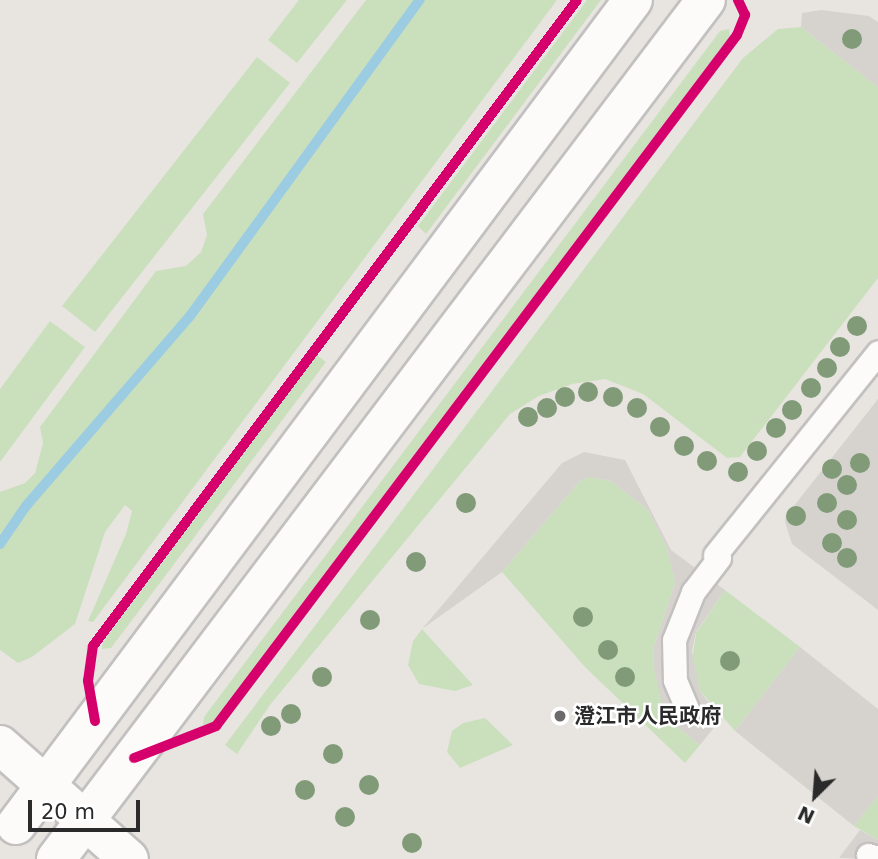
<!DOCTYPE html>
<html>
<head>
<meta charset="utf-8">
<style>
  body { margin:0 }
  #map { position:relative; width:878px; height:859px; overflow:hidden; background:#e8e5e1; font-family:"DejaVu Sans","Noto Sans SC",sans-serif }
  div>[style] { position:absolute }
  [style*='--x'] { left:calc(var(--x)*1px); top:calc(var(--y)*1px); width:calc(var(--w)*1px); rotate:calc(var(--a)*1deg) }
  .green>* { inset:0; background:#cae0bd }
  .plaza>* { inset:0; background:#d6d3cf }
  .stream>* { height:10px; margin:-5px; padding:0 5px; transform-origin:5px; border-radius:5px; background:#9ccce1 }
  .roads { filter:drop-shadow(2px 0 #c2c1c0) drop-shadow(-2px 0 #c2c1c0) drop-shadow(0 2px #c2c1c0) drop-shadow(0 -2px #c2c1c0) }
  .lane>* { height:23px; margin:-11.5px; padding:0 11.5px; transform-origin:11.5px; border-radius:11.5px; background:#fcfbfa }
  .secondary>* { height:38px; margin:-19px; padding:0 19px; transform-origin:19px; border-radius:19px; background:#fcfbfa }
  .cycleway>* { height:10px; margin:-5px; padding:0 5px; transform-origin:5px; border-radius:5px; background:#d6006c }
  .trees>* { width:20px; height:20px; margin:-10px; border-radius:50%; background:#819b78 }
  .dots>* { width:19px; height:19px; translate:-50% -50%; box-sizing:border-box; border:4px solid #fff; border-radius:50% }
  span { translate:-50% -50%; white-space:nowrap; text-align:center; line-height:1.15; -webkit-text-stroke:5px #fff; paint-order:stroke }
  .poi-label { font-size:21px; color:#2a2a2a; font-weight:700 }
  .left { translate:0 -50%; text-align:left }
  .north { position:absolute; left:780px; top:761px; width:70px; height:70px; -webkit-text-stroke:5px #fff; paint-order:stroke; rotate:205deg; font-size:19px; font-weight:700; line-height:28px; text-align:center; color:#2a2a2a }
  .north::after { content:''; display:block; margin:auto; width:24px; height:32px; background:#2a2a2a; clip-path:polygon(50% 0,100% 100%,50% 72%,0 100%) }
  .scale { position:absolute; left:28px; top:800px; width:112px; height:32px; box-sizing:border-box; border:4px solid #2a2a2a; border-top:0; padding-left:9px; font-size:21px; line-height:24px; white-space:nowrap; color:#2a2a2a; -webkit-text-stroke:5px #fff; paint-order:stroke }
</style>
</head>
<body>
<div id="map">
  <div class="green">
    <i style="clip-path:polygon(299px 0,347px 0,297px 63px,268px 40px)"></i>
    <i style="clip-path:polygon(366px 0,557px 0,93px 622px,88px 621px,126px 534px,132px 511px,125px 505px,105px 532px,75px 624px,32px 657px,18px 663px,0 650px,0 492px,25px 483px,35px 473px,43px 443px,40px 427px,156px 271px,186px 266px,201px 252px,207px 235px,203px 214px)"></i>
    <i style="clip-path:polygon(587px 0,601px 0,426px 234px,418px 226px)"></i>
    <i style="clip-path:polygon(801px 27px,878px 87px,878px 278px,740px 457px,727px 458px,643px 394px,605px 379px,572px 384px,539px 396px,510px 414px,270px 705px,237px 754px,225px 745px,743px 58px,778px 29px)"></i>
    <i style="clip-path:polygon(729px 29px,730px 36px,212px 723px,203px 725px,204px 717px,720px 31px)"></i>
    <i style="clip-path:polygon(257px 57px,290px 83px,95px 332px,62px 306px)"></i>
    <i style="clip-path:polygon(50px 321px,85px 347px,0 462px,0 389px)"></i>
    <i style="clip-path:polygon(317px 355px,326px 362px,111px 648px,102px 649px,103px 642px)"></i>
    <i style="clip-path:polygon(590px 477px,611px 481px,648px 510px,667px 548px,675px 583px,653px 649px,654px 668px,677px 727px,700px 745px,685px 763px,585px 667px,502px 572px,580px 481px)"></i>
    <i style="clip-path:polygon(725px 590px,800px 647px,735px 731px,700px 691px,692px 662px,696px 633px)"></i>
    <i style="clip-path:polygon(422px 629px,473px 685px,455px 691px,419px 684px,408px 665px,413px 641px)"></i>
    <i style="clip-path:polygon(485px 718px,513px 745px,460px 768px,447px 752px,452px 731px,463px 723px)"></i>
    <i style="clip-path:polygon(878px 796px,878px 840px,854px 826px)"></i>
  </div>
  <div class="plaza">
    <i style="clip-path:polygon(821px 10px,869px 16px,878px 22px,878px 87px,801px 27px,802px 13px)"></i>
    <i style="clip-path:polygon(878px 399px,878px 610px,792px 544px,785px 522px,786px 516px)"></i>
    <i style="clip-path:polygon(584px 452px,625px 460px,671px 550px,725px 590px,696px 632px,692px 651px,700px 691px,721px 719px,700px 745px,677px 727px,662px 704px,654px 668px,653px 649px,675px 583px,667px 548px,648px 510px,611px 481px,590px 477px,580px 481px,502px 572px,422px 629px,562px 463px)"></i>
    <i style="clip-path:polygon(800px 647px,878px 709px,878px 796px,854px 826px,735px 731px)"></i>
    <i style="clip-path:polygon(860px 830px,878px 840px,878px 859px,839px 858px)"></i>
  </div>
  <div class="stream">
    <i style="--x:0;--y:544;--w:46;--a:-55.6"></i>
    <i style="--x:26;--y:506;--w:251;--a:-49.2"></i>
    <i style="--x:190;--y:316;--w:391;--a:-54"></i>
  </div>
  <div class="roads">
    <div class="lane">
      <i style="--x:715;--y:555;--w:260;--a:-51.2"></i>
      <i style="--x:688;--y:711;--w:34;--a:-113"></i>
      <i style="--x:675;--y:680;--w:40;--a:-91.4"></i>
      <i style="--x:674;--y:640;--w:52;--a:-68.4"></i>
      <i style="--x:693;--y:592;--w:43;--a:-52.6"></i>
      <i style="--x:868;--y:855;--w:10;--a:17"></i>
    </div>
    <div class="secondary">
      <i style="--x:0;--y:745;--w:172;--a:41.5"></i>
      <i style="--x:16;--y:825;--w:1030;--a:-53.21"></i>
      <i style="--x:56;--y:859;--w:1077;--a:-52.89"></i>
    </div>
  </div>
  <div class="cycleway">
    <i style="--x:95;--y:721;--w:41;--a:-99.9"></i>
    <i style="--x:88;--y:681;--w:35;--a:-82"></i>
    <i style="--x:93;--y:646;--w:807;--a:-53.16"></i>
    <i style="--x:134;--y:758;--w:88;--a:-21.3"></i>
    <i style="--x:216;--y:726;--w:865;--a:-52.98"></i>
    <i style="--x:737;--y:35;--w:22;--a:-68"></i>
    <i style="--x:745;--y:15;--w:17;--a:-115"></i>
  </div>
  <div class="trees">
    <i style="left:852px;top:39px"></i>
    <i style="left:857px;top:326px"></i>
    <i style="left:840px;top:347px"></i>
    <i style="left:827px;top:368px"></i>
    <i style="left:811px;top:388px"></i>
    <i style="left:588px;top:392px"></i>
    <i style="left:565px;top:397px"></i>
    <i style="left:613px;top:397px"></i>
    <i style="left:547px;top:408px"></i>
    <i style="left:637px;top:408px"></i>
    <i style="left:792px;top:410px"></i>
    <i style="left:528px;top:417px"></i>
    <i style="left:660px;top:427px"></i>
    <i style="left:776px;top:428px"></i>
    <i style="left:684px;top:446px"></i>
    <i style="left:757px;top:451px"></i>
    <i style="left:707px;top:461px"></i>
    <i style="left:860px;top:463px"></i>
    <i style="left:832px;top:469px"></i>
    <i style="left:738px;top:472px"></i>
    <i style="left:847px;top:485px"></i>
    <i style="left:466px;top:503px"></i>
    <i style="left:827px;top:503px"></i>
    <i style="left:796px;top:516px"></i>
    <i style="left:847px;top:520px"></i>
    <i style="left:832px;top:543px"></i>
    <i style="left:847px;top:558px"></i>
    <i style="left:416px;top:562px"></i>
    <i style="left:583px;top:617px"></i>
    <i style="left:370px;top:620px"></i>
    <i style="left:608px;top:650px"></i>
    <i style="left:730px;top:661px"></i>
    <i style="left:322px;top:677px"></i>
    <i style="left:625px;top:677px"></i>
    <i style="left:291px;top:714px"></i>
    <i style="left:271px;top:726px"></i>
    <i style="left:333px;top:754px"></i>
    <i style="left:369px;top:785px"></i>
    <i style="left:305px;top:790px"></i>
    <i style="left:345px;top:817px"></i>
    <i style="left:412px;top:843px"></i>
  </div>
  <div class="dots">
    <i style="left:560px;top:716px;background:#6c6b6a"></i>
  </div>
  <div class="poi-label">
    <span class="left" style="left:574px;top:716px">澄江市人民政府</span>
  </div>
  <div class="north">N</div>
  <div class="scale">20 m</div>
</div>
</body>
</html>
